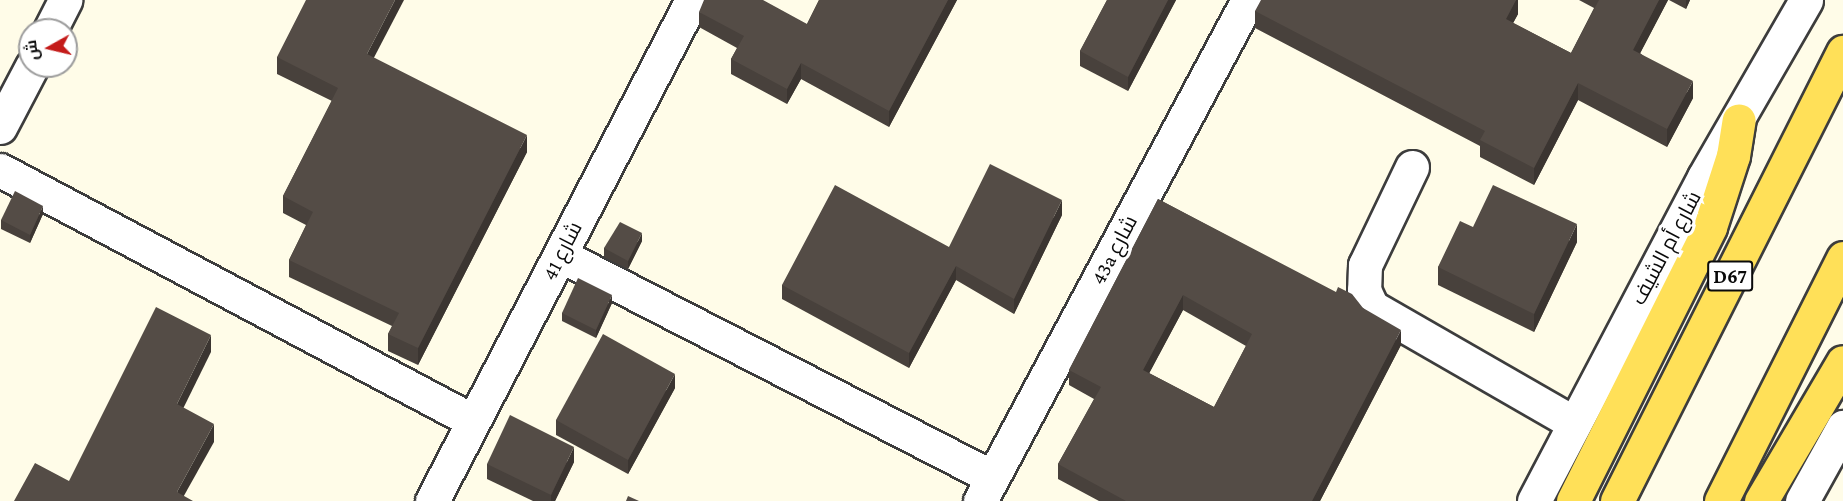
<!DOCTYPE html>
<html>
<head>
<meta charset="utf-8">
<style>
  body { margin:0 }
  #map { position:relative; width:1843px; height:501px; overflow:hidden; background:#fffce8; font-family:"Crimson Pro",Cairo,serif }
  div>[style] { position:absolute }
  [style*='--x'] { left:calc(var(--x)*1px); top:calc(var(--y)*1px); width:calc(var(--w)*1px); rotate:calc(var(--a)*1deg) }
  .roads { filter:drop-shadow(2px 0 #3d3d3d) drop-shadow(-2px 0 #3d3d3d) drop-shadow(0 2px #3d3d3d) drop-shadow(0 -2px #3d3d3d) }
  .minor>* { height:33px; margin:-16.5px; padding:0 16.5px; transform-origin:16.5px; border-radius:16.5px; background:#fff }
  .major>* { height:33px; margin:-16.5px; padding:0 16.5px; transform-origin:16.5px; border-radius:16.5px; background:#ffe058 }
  .wall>* { inset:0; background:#48413c }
  .shaded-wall>* { inset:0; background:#3b3531 }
  .building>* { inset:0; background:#544c46 }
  span { translate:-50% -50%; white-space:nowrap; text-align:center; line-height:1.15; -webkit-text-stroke:6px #fff; paint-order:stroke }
  .shield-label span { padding:2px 4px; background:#fff; border:2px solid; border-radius:4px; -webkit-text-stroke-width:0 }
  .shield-label { font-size:20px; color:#0a0a0a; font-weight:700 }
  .street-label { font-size:21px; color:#0a0a0a }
  .north { position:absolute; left:18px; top:18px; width:60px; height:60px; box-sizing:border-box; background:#fff; border:2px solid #9d9d9d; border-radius:50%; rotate:262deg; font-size:16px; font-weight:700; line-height:24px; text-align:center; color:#0a0a0a }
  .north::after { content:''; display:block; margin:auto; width:21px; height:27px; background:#c41b19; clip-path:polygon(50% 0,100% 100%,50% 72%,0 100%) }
</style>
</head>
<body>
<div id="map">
  <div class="roads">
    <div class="minor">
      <i style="--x:50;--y:30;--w:34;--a:-63"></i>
      <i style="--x:0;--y:127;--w:69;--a:-62.3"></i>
      <i style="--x:1412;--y:167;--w:109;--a:115.6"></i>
      <i style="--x:1365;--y:265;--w:25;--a:92"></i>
      <i style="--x:1364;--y:290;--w:19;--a:65"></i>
      <i style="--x:1372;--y:307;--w:233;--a:29.9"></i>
      <i style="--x:0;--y:170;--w:535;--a:27.95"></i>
      <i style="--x:560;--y:255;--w:486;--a:27.2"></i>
      <i style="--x:432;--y:501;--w:564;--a:-62.57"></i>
      <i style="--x:980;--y:501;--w:568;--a:-61.86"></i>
      <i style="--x:1534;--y:501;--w:366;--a:-62.3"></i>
      <i style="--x:1704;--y:177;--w:204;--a:-60"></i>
      <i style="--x:1802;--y:501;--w:85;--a:-61"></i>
    </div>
    <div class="major">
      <i style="--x:1573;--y:501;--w:306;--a:-63.4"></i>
      <i style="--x:1710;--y:227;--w:75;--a:-72.1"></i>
      <i style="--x:1733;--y:156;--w:36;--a:-81"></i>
      <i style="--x:1617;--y:501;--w:503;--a:-63.28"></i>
      <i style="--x:1721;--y:501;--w:272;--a:-63.3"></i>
      <i style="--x:1761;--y:501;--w:161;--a:-59.5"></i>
    </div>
  </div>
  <div class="wall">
    <i style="clip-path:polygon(819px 0,957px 0,889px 127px,801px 79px,787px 104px,731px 74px,731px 59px,737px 48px,699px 27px,699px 12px,807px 24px)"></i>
    <i style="clip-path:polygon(1107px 0,1176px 0,1128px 91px,1080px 66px,1080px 51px)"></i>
    <i style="clip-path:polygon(1518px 0,1518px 14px,1513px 23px,1571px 53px,1594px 8px,1579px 0,1668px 0,1640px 53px,1693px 98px,1667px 147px,1578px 100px,1534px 185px,1480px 157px,1480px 146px,1255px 28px,1255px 11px)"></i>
    <i style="clip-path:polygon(1669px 0,1690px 0,1686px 9px)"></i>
    <i style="clip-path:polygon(277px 57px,374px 58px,527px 152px,418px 365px,388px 351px,388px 334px,392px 326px,289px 277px,289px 260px,306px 225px,283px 213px,283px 196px,332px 101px,277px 74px)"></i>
    <i style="clip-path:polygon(evenodd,1158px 199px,1363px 308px,1401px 345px,1320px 501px,1099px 501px,1058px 479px,1058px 464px,1094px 399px,1069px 385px,1069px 370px,1158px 199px,1183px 310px,1246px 346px,1214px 407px,1149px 373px,1183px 310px)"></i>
    <i style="clip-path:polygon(43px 214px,30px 243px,1px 229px,1px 220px)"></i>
    <i style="clip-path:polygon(1062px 215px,1014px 314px,956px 280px,909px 368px,782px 299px,782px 285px,949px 247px)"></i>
    <i style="clip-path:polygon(1473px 227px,1577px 242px,1534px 332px,1438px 285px,1438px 267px)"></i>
    <i style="clip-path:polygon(642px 241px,628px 269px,604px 257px,604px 248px)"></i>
    <i style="clip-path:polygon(612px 303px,596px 338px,562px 321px,562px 313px)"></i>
    <i style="clip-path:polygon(675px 388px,628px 474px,556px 435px,556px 420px)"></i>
    <i style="clip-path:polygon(574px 462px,555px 501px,533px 501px,487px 479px,487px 464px)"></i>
  </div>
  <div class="shaded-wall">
    <i style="clip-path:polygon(395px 0,404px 0,367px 71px,367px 54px)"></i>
    <i style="clip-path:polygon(948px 0,957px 0,889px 127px,889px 111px)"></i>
    <i style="clip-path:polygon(1168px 0,1176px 0,1128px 91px,1128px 77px)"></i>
    <i style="clip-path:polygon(1516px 0,1518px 0,1518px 14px,1506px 36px,1506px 19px)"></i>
    <i style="clip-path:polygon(1659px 0,1668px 0,1633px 67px,1633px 50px)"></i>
    <i style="clip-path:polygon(1686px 0,1690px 0,1686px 9px)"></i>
    <i style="clip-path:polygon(801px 63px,801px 79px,787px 104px,787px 89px)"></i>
    <i style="clip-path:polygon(1693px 81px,1693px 98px,1667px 147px,1667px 129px)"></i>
    <i style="clip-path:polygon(1578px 83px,1578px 100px,1534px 185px,1534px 168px)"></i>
    <i style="clip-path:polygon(527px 135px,527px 152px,418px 365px,418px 348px)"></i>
    <i style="clip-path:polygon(1062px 200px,1062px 215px,1014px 314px,1014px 299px)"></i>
    <i style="clip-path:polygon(43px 206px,43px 214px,30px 243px,30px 235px)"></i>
    <i style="clip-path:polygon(1577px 224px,1577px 242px,1534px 332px,1534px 314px)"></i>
    <i style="clip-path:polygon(642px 233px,642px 241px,628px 269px,628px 261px)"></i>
    <i style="clip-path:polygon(956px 266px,956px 280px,909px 368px,909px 353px)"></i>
    <i style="clip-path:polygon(612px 295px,612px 303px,596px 338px,596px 330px)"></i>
    <i style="clip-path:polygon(1183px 295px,1183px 310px,1143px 385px,1143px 370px)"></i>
    <i style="clip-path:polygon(1401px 330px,1401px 345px,1320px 501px,1312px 501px)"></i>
    <i style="clip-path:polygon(211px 335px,211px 352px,177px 421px,177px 404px)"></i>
    <i style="clip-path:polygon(675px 374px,675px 388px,628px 474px,628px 460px)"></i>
    <i style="clip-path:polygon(214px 424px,214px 442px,181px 501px,177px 492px)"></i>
    <i style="clip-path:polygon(574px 447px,574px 462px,555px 501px,551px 501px,551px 495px)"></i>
  </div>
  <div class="building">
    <i style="clip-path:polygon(306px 0,395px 0,367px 54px,527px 135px,418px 348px,388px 334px,399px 313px,289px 260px,313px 212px,283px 196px,338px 88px,277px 57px)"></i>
    <i style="clip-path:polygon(704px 0,763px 0,807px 24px,819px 0,948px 0,889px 111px,801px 63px,787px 89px,731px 59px,744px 36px,699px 12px)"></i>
    <i style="clip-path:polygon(1107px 0,1168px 0,1128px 77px,1080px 51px)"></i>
    <i style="clip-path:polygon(1261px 0,1516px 0,1506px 19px,1571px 53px,1599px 0,1659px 0,1633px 50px,1693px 81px,1667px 129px,1578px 83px,1534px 168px,1480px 140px,1485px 131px,1255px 11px)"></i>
    <i style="clip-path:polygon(990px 164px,1062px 200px,1014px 299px,956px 266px,909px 353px,782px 285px,835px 185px,949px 247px)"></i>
    <i style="clip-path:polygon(1493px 185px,1577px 224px,1534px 314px,1438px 267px,1460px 221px,1473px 227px)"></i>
    <i style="clip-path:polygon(15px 191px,43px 206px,30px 235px,1px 220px)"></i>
    <i style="clip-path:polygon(evenodd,1158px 199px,1336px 292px,1338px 287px,1352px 294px,1363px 308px,1401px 330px,1312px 501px,1126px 501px,1058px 464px,1101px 387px,1069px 370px,1158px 199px,1183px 295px,1252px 334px,1214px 407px,1143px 370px,1183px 295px)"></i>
    <i style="clip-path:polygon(620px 222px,642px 233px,628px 261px,604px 248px)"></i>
    <i style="clip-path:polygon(578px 278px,612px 295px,596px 330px,562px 313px)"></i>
    <i style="clip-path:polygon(156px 307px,211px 335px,177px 404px,214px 424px,177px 492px,193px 501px,14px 501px,35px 463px,69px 481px)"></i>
    <i style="clip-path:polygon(603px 334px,675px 374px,628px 460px,556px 420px)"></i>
    <i style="clip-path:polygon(510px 415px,574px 447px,551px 495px,487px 464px)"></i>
    <i style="clip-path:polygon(628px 496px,639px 501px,626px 501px)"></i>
  </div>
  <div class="shield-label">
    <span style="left:1730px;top:276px">D67</span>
  </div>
  <div class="street-label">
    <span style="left:1666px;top:248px;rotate:-62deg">شارع أم الشيف</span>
    <span style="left:1114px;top:250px;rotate:-62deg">43a شارع</span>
    <span style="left:562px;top:251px;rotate:-63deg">شارع 41</span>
  </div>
  <div class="north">ش</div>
</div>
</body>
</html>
